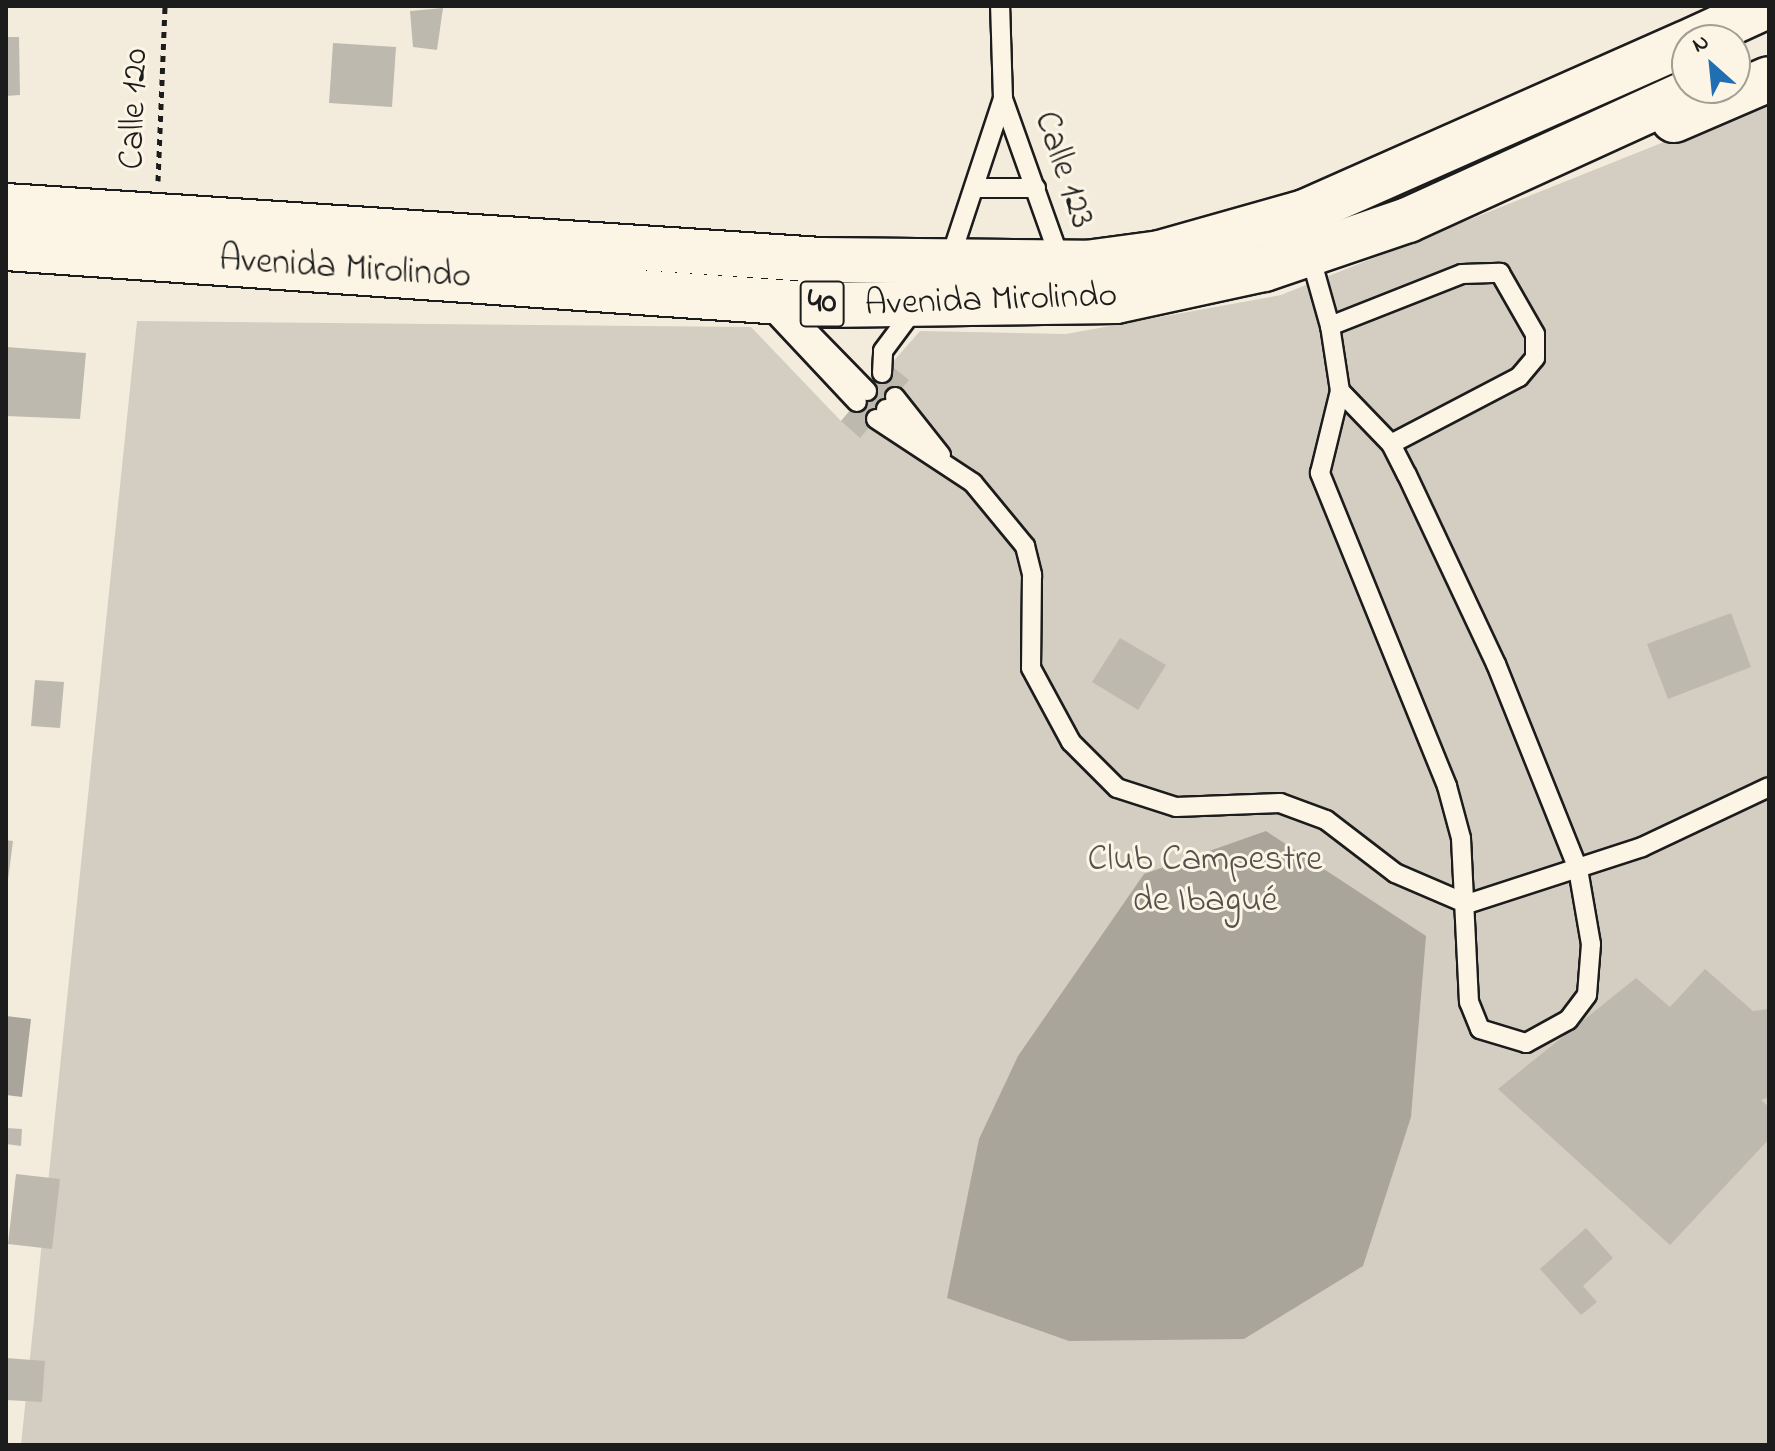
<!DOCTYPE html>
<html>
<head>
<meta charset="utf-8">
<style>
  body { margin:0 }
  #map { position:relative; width:1775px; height:1451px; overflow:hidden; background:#f3ecdd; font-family:"Indie Flower",sans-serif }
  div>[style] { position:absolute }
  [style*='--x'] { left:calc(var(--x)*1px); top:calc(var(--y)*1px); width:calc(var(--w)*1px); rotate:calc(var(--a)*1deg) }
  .green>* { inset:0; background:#d3cec1 }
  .water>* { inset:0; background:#aaa59b }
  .building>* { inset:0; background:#beb9ae }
  .path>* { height:5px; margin-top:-2.5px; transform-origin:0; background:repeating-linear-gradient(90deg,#1c1c1c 0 6px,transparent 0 12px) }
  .roads { filter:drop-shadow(2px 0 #1c1c1c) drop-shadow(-2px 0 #1c1c1c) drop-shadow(0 2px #1c1c1c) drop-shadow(0 -2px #1c1c1c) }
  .service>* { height:18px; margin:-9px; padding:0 9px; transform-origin:9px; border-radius:9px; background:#fcf5e5 }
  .primary>* { height:44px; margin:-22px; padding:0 22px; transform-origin:22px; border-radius:22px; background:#fcf5e5 }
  span { translate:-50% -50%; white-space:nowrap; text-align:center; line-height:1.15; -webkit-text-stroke:6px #fcf5e5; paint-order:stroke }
  .shield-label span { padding:2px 6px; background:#fcf5e5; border:2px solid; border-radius:6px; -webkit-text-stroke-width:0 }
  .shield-label { font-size:34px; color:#1c1c1c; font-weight:700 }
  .street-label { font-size:36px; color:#1c1c1c }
  .park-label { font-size:36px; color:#53514e }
  .frame { position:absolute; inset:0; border:8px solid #1c1c1c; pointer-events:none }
  .north { position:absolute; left:1671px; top:24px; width:80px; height:80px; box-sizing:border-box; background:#fcf5e5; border:2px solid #a29e95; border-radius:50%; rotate:333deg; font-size:22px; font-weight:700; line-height:32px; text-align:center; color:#1c1c1c }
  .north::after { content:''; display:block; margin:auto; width:28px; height:36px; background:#1f6fb2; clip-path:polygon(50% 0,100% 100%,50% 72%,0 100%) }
</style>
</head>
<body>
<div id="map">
  <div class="green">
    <i style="clip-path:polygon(1769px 100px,1769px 1445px,21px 1445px,137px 321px,751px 327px,841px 421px,920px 331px,1066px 334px,1281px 295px)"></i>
  </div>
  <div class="water">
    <i style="clip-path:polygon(1266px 831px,1426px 936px,1411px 1117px,1363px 1266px,1244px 1339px,1069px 1341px,947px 1298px,979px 1139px,1018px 1056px,1144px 874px)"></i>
    <i style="clip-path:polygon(6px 1016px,31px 1019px,22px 1097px,6px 1095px)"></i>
  </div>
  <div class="building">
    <i style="clip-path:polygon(443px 8px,437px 50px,413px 47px,410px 11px)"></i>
    <i style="clip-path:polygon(6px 37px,19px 37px,20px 95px,6px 96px)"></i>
    <i style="clip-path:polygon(333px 43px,396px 47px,392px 107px,329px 103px)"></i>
    <i style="clip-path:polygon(6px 347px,86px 353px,80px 419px,6px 416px)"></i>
    <i style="clip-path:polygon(889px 364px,909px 380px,860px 438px,841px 421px)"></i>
    <i style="clip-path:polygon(1731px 613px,1751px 667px,1668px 699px,1647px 644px)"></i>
    <i style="clip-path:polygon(1120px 638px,1166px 665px,1138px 710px,1092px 682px)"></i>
    <i style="clip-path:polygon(35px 680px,64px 682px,60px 728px,31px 726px)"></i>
    <i style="clip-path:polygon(6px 840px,13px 841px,8px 880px,6px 880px)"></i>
    <i style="clip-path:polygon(1705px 969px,1753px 1011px,1769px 1009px,1769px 1097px,1761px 1100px,1769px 1107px,1769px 1139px,1670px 1245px,1498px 1089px,1636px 978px,1670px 1007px)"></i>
    <i style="clip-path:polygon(6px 1128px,22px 1129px,21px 1146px,6px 1144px)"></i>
    <i style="clip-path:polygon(16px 1174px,60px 1179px,52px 1249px,8px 1244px)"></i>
    <i style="clip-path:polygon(1586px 1228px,1613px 1258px,1583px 1286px,1597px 1302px,1581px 1315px,1540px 1269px)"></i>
    <i style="clip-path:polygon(6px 1358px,45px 1361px,42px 1402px,6px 1400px)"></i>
  </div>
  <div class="path">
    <i style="--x:158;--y:181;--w:175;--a:-87.7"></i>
  </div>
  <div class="roads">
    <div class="service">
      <i style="--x:1003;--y:99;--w:173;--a:70.4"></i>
      <i style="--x:977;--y:188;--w:59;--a:0"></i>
      <i style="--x:1310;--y:255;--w:74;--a:74.3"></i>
      <i style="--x:949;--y:262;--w:172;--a:-71.7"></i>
      <i style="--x:1003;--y:99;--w:93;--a:-91.8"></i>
      <i style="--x:768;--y:307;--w:130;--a:46.9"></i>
      <i style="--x:786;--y:308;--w:116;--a:45.7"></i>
      <i style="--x:882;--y:373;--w:22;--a:-87"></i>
      <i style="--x:883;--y:351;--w:54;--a:-53.3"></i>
      <i style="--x:1340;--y:391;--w:74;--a:46.1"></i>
      <i style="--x:1391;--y:444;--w:35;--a:63"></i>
      <i style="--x:1407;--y:475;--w:209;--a:64.8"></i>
      <i style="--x:1496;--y:664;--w:221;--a:68.2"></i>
      <i style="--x:1578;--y:869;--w:76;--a:80.2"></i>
      <i style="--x:1591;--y:944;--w:51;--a:94.5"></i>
      <i style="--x:1587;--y:995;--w:31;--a:127"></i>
      <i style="--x:1568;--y:1020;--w:48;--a:151.3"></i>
      <i style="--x:1526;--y:1043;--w:48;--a:-163.1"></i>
      <i style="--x:1480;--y:1029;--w:29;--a:-112"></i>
      <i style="--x:1469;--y:1002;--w:164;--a:-92.8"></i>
      <i style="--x:1461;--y:838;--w:54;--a:-105.1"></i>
      <i style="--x:1447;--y:786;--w:338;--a:-112.1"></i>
      <i style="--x:1320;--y:473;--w:84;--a:-76.3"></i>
      <i style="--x:1340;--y:391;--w:66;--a:-98.7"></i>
      <i style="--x:1330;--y:326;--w:142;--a:-21.5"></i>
      <i style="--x:1462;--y:274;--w:38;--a:-2"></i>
      <i style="--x:1500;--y:273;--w:70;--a:60.2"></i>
      <i style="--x:1535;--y:334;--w:24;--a:90"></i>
      <i style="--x:1535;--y:358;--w:25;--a:130"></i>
      <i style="--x:1519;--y:377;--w:144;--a:152.4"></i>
      <i style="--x:895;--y:397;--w:74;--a:51.6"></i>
      <i style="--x:886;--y:409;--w:31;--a:42"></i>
      <i style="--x:876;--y:419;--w:116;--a:33.4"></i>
      <i style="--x:973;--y:483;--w:82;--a:50.5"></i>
      <i style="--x:1025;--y:546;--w:30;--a:76"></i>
      <i style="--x:1032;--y:575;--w:93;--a:90.6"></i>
      <i style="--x:1031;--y:668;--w:84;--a:61.6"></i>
      <i style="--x:1071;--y:742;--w:65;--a:45"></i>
      <i style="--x:1117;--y:788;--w:62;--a:17.9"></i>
      <i style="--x:1176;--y:807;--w:104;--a:-2.2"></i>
      <i style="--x:1280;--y:803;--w:49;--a:20.3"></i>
      <i style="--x:1326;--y:820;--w:87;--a:37.5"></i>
      <i style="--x:1395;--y:873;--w:78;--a:23.3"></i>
      <i style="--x:1467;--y:904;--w:184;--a:-18"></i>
      <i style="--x:1642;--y:847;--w:140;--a:-25.3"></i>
    </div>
    <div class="primary">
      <i style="--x:1693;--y:40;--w:81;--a:-24.7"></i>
      <i style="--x:1674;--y:120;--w:103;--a:-23.3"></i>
      <i style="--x:6;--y:206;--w:817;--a:3.79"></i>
      <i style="--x:821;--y:260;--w:265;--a:0.6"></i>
      <i style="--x:1086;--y:263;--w:75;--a:-7.7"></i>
      <i style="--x:1160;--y:253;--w:151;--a:-15.8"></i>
      <i style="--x:1305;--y:212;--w:418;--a:-23.9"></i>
      <i style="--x:6;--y:248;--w:821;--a:3.98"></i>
      <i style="--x:825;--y:305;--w:291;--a:-0.8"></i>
      <i style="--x:1116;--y:301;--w:151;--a:-12.2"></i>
      <i style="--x:1264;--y:269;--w:152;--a:-18.8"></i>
      <i style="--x:1408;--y:220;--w:319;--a:-24.5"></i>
    </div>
  </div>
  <div class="shield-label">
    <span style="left:822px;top:304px">40</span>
  </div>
  <div class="street-label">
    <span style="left:135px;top:109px;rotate:-88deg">Calle 120</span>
    <span style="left:1063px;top:170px;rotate:71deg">Calle 123</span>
    <span style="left:345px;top:269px;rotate:4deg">Avenida Mirolindo</span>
    <span style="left:991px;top:301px;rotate:-2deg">Avenida Mirolindo</span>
  </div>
  <div class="park-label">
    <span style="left:1205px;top:881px">Club Campestre<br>de Ibagué</span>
  </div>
  <div class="frame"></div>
  <div class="north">N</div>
</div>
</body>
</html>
